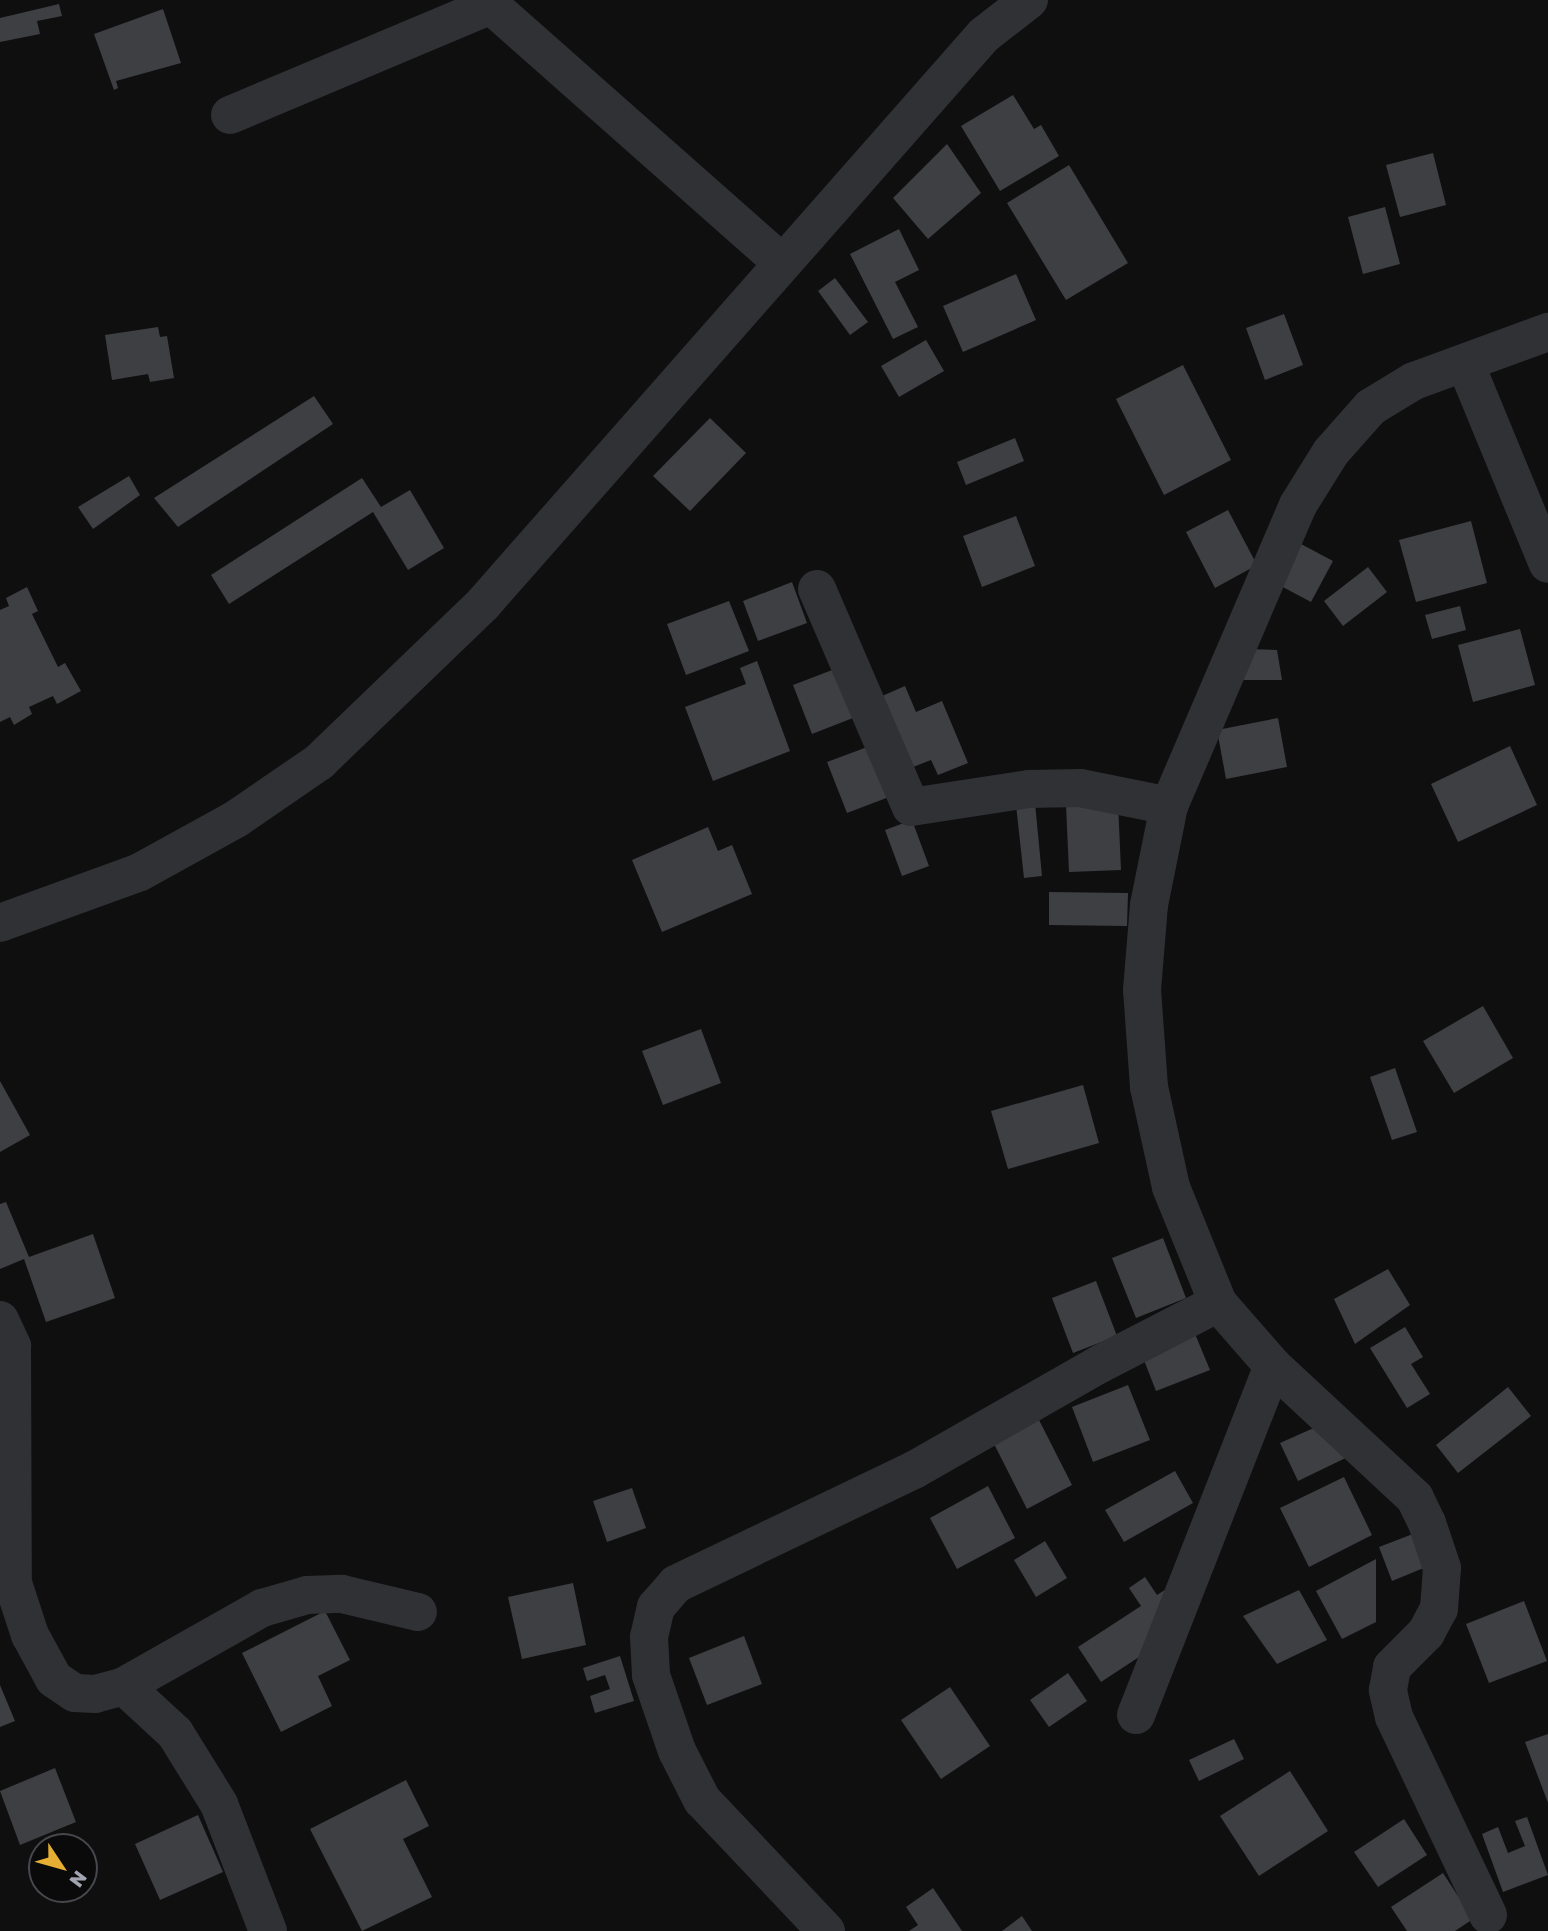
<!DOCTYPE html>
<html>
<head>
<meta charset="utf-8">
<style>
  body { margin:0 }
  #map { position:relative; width:1548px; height:1931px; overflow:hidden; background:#0f0f10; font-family:"Golos Text",sans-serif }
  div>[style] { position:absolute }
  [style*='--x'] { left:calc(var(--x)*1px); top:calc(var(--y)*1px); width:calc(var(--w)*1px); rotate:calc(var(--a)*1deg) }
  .building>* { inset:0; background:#3e3f43 }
  .minor>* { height:38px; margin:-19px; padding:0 19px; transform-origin:19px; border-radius:19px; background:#303135 }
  span { translate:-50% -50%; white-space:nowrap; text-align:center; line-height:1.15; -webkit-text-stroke:7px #0a0a0b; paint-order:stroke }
  .north { position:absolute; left:28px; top:1833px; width:70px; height:70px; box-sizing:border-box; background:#0a0a0b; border:2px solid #46484d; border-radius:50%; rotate:126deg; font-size:19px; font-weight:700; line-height:28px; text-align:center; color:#a1a5b1 }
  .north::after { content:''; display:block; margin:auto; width:24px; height:32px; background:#e6ae32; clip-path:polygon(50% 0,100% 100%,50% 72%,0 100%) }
</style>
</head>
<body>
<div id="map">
  <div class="building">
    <i style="clip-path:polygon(59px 4px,62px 16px,37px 21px,40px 34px,0 42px,0 18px)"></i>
    <i style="clip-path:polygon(163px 9px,181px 63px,116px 81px,118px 88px,114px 90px,94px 34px)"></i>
    <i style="clip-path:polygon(1013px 95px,1034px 129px,1041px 125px,1059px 156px,1000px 191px,961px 126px)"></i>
    <i style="clip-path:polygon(947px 144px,981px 193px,928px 239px,893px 198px)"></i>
    <i style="clip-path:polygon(1433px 153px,1446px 205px,1400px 217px,1386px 165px)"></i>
    <i style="clip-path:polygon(1069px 165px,1128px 263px,1066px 300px,1007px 203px)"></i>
    <i style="clip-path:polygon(1385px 207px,1400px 264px,1363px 274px,1348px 217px)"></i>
    <i style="clip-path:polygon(899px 229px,919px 270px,895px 282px,918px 327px,893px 339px,850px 254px)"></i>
    <i style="clip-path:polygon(1016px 274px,1036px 320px,963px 352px,943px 306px)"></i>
    <i style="clip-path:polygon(835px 278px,868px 322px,850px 335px,818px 291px)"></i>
    <i style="clip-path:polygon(1284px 314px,1303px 365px,1265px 380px,1246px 328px)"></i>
    <i style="clip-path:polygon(158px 327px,160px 337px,167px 336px,174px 378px,150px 382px,148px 374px,112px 380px,105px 335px)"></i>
    <i style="clip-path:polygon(926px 340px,944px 371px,899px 397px,881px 366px)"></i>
    <i style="clip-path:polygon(1183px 365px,1231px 460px,1164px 495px,1116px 399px)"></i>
    <i style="clip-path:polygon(314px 396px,333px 424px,178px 527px,154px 498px)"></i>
    <i style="clip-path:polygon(710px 418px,746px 453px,690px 511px,653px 476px)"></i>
    <i style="clip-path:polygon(1015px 438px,1024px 461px,966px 485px,957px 462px)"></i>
    <i style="clip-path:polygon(129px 476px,140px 495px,93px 529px,78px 507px)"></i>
    <i style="clip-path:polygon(362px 478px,381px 507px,410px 490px,444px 548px,408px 570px,373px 512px,229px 604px,211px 575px)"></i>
    <i style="clip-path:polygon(1228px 510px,1257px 565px,1215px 588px,1186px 532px)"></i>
    <i style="clip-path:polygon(1016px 516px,1035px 566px,982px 587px,963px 536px)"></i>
    <i style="clip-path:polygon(1471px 521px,1487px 583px,1416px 602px,1399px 540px)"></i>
    <i style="clip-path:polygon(1301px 544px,1333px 561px,1311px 602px,1279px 585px)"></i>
    <i style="clip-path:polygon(1368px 567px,1387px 592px,1343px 626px,1324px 601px)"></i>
    <i style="clip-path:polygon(792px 582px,807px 623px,758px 641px,743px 601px)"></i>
    <i style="clip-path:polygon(27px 587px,38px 611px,32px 614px,58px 667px,65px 663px,81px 691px,57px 704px,53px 696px,29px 707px,32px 714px,14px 725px,10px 717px,0 722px,0 610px,9px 606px,6px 598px)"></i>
    <i style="clip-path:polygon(729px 601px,749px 651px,686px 675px,667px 624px)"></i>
    <i style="clip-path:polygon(1460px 606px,1466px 630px,1432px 639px,1425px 615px)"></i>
    <i style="clip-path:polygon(1520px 629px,1535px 685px,1473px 702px,1458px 645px)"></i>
    <i style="clip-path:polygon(1245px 649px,1277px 650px,1282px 680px,1240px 680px)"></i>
    <i style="clip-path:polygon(757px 661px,790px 751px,713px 781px,685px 707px,746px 684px,740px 668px)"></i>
    <i style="clip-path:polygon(840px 667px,858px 716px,812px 734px,793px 685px)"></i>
    <i style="clip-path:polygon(905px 686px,916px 712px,942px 701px,968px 763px,938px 775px,931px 760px,903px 771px,873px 700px)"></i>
    <i style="clip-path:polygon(1278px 718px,1287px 767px,1226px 779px,1217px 730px)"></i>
    <i style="clip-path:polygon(870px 746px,889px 797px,847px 813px,827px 762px)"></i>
    <i style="clip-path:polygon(1510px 746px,1537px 805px,1458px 842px,1431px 784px)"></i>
    <i style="clip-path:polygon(1035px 803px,1042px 876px,1024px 878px,1016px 805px)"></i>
    <i style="clip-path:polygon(1118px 803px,1121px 870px,1069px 872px,1066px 805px)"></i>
    <i style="clip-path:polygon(912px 820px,929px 866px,902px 876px,885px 830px)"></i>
    <i style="clip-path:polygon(708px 827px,718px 851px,732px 845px,752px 894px,662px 932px,632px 860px)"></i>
    <i style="clip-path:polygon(1049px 892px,1128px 893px,1127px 926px,1049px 925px)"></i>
    <i style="clip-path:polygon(1483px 1006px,1513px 1058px,1454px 1093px,1423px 1041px)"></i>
    <i style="clip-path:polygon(701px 1029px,721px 1083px,663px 1105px,642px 1051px)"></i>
    <i style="clip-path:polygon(1395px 1068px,1417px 1132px,1392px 1140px,1370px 1077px)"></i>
    <i style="clip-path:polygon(0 1081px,30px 1135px,0 1152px)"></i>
    <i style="clip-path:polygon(1083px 1085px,1099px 1143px,1008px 1169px,991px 1111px)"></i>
    <i style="clip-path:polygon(6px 1202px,29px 1257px,93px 1234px,115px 1298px,46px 1322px,24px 1259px,0 1269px,0 1204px)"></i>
    <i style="clip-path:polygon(1163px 1238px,1186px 1298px,1136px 1318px,1112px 1258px)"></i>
    <i style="clip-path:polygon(1388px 1269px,1410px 1305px,1355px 1344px,1334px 1299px)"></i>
    <i style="clip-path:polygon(1096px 1281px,1117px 1336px,1073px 1353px,1052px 1298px)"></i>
    <i style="clip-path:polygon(1405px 1327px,1423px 1357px,1411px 1364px,1430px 1394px,1407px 1408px,1370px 1348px)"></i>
    <i style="clip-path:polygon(1193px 1329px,1210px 1370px,1156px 1391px,1140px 1350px)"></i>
    <i style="clip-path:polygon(1128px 1385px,1150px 1440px,1093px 1462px,1072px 1407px)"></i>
    <i style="clip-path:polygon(1508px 1387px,1531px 1416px,1458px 1473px,1436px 1445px)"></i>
    <i style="clip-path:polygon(1035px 1412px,1072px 1485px,1027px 1509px,990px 1436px)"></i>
    <i style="clip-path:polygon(1325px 1423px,1358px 1452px,1298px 1481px,1280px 1443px)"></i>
    <i style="clip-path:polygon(1175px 1471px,1193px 1503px,1124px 1542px,1105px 1510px)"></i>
    <i style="clip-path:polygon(1344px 1477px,1372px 1535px,1309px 1567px,1280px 1508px)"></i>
    <i style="clip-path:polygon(988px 1486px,1015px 1538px,957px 1569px,930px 1518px)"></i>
    <i style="clip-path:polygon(632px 1488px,646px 1528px,607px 1542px,593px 1501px)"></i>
    <i style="clip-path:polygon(1418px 1532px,1431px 1565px,1392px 1581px,1379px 1547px)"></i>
    <i style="clip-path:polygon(1045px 1541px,1067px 1578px,1036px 1597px,1014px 1560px)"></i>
    <i style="clip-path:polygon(1376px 1559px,1376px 1622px,1342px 1639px,1316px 1591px)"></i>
    <i style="clip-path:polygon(1145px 1577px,1157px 1595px,1168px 1588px,1139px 1657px,1101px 1682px,1078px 1647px,1141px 1606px,1129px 1588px)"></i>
    <i style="clip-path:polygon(573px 1583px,586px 1645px,522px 1659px,508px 1597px)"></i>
    <i style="clip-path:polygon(1299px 1590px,1327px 1640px,1277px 1664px,1243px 1616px)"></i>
    <i style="clip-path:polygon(1524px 1601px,1547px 1661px,1489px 1683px,1466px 1624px)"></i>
    <i style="clip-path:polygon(325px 1611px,350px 1660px,318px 1676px,332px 1706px,281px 1732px,242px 1653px)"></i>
    <i style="clip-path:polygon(744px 1636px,762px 1684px,707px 1705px,689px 1658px)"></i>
    <i style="clip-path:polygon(620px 1656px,634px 1701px,595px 1713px,590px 1696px,610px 1689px,605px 1675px,587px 1681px,583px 1668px)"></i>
    <i style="clip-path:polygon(1068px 1673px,1087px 1701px,1049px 1727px,1030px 1700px)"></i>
    <i style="clip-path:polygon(0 1685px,15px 1721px,0 1727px)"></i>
    <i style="clip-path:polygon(950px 1687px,990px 1746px,941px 1779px,901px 1720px)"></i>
    <i style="clip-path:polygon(1548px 1734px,1548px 1803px,1525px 1742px)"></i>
    <i style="clip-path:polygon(1234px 1739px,1244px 1759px,1199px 1781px,1189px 1760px)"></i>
    <i style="clip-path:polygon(55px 1768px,76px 1822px,20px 1845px,0 1791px)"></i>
    <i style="clip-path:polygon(1290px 1771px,1328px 1831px,1259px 1876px,1220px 1816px)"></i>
    <i style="clip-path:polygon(406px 1780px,429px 1826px,403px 1839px,432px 1897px,362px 1931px,310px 1829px)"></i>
    <i style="clip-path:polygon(198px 1815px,223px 1872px,160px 1900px,135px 1844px)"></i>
    <i style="clip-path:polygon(1527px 1817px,1548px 1875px,1503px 1892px,1482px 1834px,1498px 1827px,1508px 1853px,1525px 1846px,1515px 1821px)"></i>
    <i style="clip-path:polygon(1404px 1819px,1427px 1855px,1378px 1887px,1354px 1852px)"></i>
    <i style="clip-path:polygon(1443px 1873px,1473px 1919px,1455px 1931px,1407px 1931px,1391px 1907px)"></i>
    <i style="clip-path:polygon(933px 1888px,962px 1931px,909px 1931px,918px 1925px,906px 1907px)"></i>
    <i style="clip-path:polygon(1022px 1916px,1032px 1931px,1002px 1931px)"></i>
  </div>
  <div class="minor">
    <i style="--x:485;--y:0;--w:397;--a:41.5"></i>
    <i style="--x:230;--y:115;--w:281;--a:-22.8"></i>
    <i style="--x:1465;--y:363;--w:217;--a:67.6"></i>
    <i style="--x:817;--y:589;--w:237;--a:66.7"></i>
    <i style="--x:911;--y:807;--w:119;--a:-8.7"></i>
    <i style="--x:1029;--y:789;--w:51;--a:-1.1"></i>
    <i style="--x:1080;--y:788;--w:91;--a:11.4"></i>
    <i style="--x:0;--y:923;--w:149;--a:-20"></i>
    <i style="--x:140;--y:872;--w:110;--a:-28.9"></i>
    <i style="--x:236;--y:819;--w:101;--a:-34.5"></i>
    <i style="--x:319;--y:762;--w:228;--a:-43.9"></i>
    <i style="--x:483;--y:604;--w:758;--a:-48.64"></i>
    <i style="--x:984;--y:35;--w:57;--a:-37.9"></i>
    <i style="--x:0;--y:1320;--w:29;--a:65"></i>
    <i style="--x:12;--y:1346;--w:237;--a:89.8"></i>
    <i style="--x:13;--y:1583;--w:55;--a:71.9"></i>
    <i style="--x:30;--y:1635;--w:50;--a:61.4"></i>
    <i style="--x:54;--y:1679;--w:25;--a:34"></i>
    <i style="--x:75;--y:1693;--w:20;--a:3"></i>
    <i style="--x:95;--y:1694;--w:30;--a:-15"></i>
    <i style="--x:124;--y:1686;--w:159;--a:-29.5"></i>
    <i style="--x:262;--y:1608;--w:47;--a:-16.1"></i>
    <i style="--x:307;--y:1595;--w:35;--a:-2"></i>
    <i style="--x:342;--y:1594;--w:78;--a:13.3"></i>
    <i style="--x:124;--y:1686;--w:69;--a:42.7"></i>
    <i style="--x:175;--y:1733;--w:84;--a:58.2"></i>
    <i style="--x:219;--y:1804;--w:136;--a:68.9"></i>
    <i style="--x:1136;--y:1715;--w:375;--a:-68.6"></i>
    <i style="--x:1488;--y:1915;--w:219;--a:-115.4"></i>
    <i style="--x:1394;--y:1717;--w:28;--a:-103"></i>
    <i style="--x:1388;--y:1690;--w:23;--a:-80"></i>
    <i style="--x:1392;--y:1667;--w:48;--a:-45"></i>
    <i style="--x:1426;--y:1633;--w:27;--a:-62"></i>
    <i style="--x:1439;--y:1609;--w:41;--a:-85.8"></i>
    <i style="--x:1442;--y:1568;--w:47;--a:-108.4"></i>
    <i style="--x:1427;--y:1523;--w:28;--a:-116"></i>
    <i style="--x:1415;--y:1498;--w:194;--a:-137.1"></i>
    <i style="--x:1273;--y:1366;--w:84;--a:-131.1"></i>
    <i style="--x:1218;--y:1303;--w:125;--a:-112.1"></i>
    <i style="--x:1171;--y:1187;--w:102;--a:-102.4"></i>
    <i style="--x:1149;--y:1087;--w:97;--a:-94.1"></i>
    <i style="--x:1142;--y:990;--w:85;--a:-85.3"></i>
    <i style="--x:1149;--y:905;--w:101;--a:-78.6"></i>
    <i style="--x:1169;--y:806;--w:327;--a:-66.8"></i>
    <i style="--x:1298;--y:505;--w:62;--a:-58.1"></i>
    <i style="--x:1331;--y:452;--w:60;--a:-48.4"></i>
    <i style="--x:1371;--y:407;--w:50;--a:-31.2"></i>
    <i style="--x:1414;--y:381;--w:143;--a:-20.1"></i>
    <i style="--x:826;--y:1931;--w:180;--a:-133.4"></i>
    <i style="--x:702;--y:1800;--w:55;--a:-117"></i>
    <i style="--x:677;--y:1751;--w:80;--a:-108.9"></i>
    <i style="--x:651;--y:1675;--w:38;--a:-93"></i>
    <i style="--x:649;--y:1637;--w:31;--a:-77"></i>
    <i style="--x:656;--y:1607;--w:30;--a:-49"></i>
    <i style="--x:676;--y:1584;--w:264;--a:-25.6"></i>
    <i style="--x:914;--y:1470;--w:214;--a:-29.7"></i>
    <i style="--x:1100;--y:1364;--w:133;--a:-27.3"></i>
  </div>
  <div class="north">N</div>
</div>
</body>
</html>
